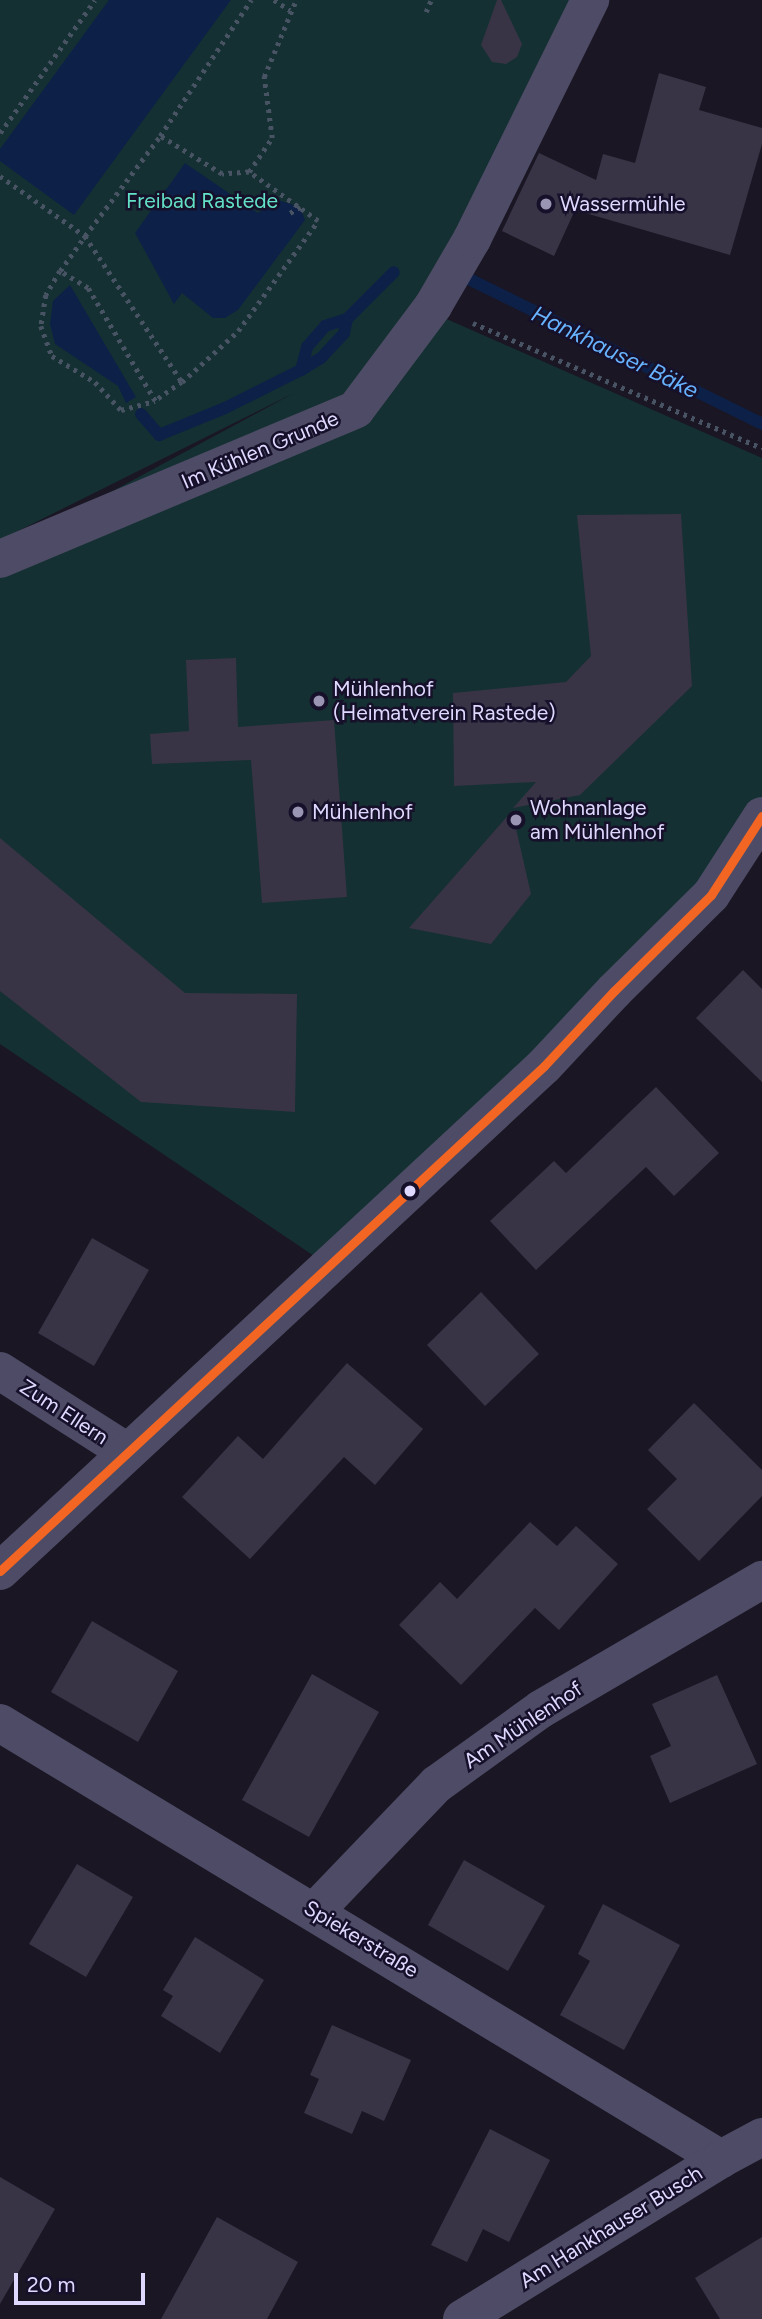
<!DOCTYPE html>
<html>
<head>
<meta charset="utf-8">
<style>
  body { margin:0 }
  #map { position:relative; width:762px; height:2319px; overflow:hidden; background:#1a1624; font-family:Figtree,sans-serif }
  div>[style] { position:absolute }
  [style*='--x'] { left:calc(var(--x)*1px); top:calc(var(--y)*1px); width:calc(var(--w)*1px); rotate:calc(var(--a)*1deg) }
  .green>* { inset:0; background:#143032 }
  .water>* { inset:0; background:#0d2148 }
  .stream>* { height:12px; margin:-6px; padding:0 6px; transform-origin:6px; border-radius:6px; background:#0d2148 }
  .building>* { inset:0; background:#383446 }
  .path>* { height:4.5px; margin-top:-2.25px; transform-origin:0; background:repeating-linear-gradient(90deg,#485464 0 3.5px,transparent 0 8.5px) }
  .minor>* { height:38px; margin:-19px; padding:0 19px; transform-origin:19px; border-radius:19px; background:#4d4b65 }
  .bus-1>* { height:9px; margin:-4.5px; padding:0 4.5px; transform-origin:4.5px; border-radius:4.5px; background:#f26522 }
  .dots>* { width:19px; height:19px; translate:-50% -50%; box-sizing:border-box; border:4px solid #16102a; border-radius:50% }
  span { translate:-50% -50%; white-space:nowrap; text-align:center; line-height:1.15; -webkit-text-stroke:5px #16102a; paint-order:stroke }
  .park-label { font-size:21px; color:#63e1c6 }
  .poi-label { font-size:21px; color:#dfd9ff }
  .left { translate:0 -50%; text-align:left }
  .street-label { font-size:21px; color:#dfd9ff }
  .water-label { font-size:23px; color:#67b3ff; font-style:italic }
  .scale { position:absolute; left:14px; top:2273px; width:131px; height:32px; box-sizing:border-box; border:4px solid #dfd9ff; border-top:0; padding-left:9px; font-size:21px; line-height:24px; white-space:nowrap; color:#dfd9ff; -webkit-text-stroke:5px #16102a; paint-order:stroke }
</style>
</head>
<body>
<div id="map">
  <div class="green">
    <i style="clip-path:polygon(0 0,580px 0,433px 313px,762px 458px,762px 816px,329px 1266px,0 1044px,0 552px,294px 393px,0 540px)"></i>
  </div>
  <div class="water">
    <i style="clip-path:polygon(109px 0,231px 0,74px 215px,0 161px,0 149px)"></i>
    <i style="clip-path:polygon(185px 163px,258px 213px,278px 200px,300px 207px,305px 220px,238px 310px,225px 318px,213px 318px,182px 293px,174px 304px,135px 233px)"></i>
    <i style="clip-path:polygon(70px 285px,136px 397px,126px 403px,118px 386px,55px 344px,50px 324px,53px 301px)"></i>
  </div>
  <div class="stream">
    <i style="--x:469;--y:279;--w:327;--a:26.3"></i>
    <i style="--x:301;--y:370;--w:24;--a:-75"></i>
    <i style="--x:307;--y:347;--w:28;--a:-49"></i>
    <i style="--x:325;--y:326;--w:23;--a:-18"></i>
    <i style="--x:141;--y:414;--w:28;--a:49"></i>
    <i style="--x:159;--y:435;--w:71;--a:-22.2"></i>
    <i style="--x:225;--y:408;--w:85;--a:-26.6"></i>
    <i style="--x:301;--y:370;--w:23;--a:-31"></i>
    <i style="--x:321;--y:358;--w:34;--a:-47"></i>
    <i style="--x:344;--y:333;--w:14;--a:-78"></i>
    <i style="--x:347;--y:319;--w:66;--a:-45"></i>
  </div>
  <div class="building">
    <i style="clip-path:polygon(497px 0,501px 0,522px 44px,517px 57px,506px 64px,492px 62px,481px 45px)"></i>
    <i style="clip-path:polygon(659px 73px,706px 87px,699px 110px,762px 128px,762px 144px,730px 255px,575px 210px,554px 256px,502px 231px,539px 153px,596px 180px,603px 154px,635px 163px)"></i>
    <i style="clip-path:polygon(681px 514px,692px 686px,580px 795px,513px 808px,536px 782px,454px 786px,453px 693px,566px 682px,591px 656px,577px 515px)"></i>
    <i style="clip-path:polygon(236px 658px,238px 727px,334px 720px,347px 897px,262px 903px,251px 760px,152px 764px,150px 734px,189px 731px,186px 660px)"></i>
    <i style="clip-path:polygon(512px 811px,531px 894px,491px 944px,409px 928px)"></i>
    <i style="clip-path:polygon(0 838px,185px 993px,297px 994px,295px 1112px,141px 1102px,0 991px)"></i>
    <i style="clip-path:polygon(743px 970px,762px 989px,762px 1082px,696px 1018px)"></i>
    <i style="clip-path:polygon(656px 1087px,719px 1153px,674px 1196px,646px 1167px,536px 1270px,490px 1221px,554px 1161px,566px 1173px)"></i>
    <i style="clip-path:polygon(92px 1238px,149px 1270px,94px 1366px,38px 1333px)"></i>
    <i style="clip-path:polygon(481px 1292px,539px 1354px,485px 1406px,427px 1345px)"></i>
    <i style="clip-path:polygon(347px 1363px,423px 1429px,375px 1485px,344px 1457px,250px 1559px,182px 1497px,238px 1436px,263px 1459px)"></i>
    <i style="clip-path:polygon(694px 1403px,762px 1470px,762px 1496px,699px 1561px,647px 1509px,677px 1479px,648px 1450px)"></i>
    <i style="clip-path:polygon(530px 1522px,557px 1546px,576px 1526px,618px 1564px,559px 1630px,535px 1608px,461px 1685px,399px 1625px,440px 1582px,457px 1599px)"></i>
    <i style="clip-path:polygon(92px 1621px,178px 1671px,138px 1742px,51px 1692px)"></i>
    <i style="clip-path:polygon(312px 1674px,379px 1712px,309px 1837px,242px 1800px)"></i>
    <i style="clip-path:polygon(717px 1675px,757px 1764px,670px 1803px,650px 1756px,671px 1746px,652px 1704px)"></i>
    <i style="clip-path:polygon(464px 1860px,545px 1906px,508px 1971px,428px 1925px)"></i>
    <i style="clip-path:polygon(77px 1864px,133px 1897px,86px 1977px,29px 1944px)"></i>
    <i style="clip-path:polygon(603px 1904px,680px 1945px,624px 2050px,560px 2015px,590px 1961px,578px 1954px)"></i>
    <i style="clip-path:polygon(195px 1937px,264px 1980px,220px 2053px,161px 2016px,173px 1996px,163px 1990px)"></i>
    <i style="clip-path:polygon(332px 2025px,411px 2060px,384px 2121px,362px 2111px,352px 2134px,304px 2113px,319px 2079px,310px 2075px)"></i>
    <i style="clip-path:polygon(490px 2129px,550px 2160px,509px 2242px,483px 2229px,467px 2262px,431px 2245px)"></i>
    <i style="clip-path:polygon(0 2177px,55px 2209px,0 2304px)"></i>
    <i style="clip-path:polygon(217px 2217px,298px 2262px,267px 2319px,161px 2319px)"></i>
    <i style="clip-path:polygon(762px 2237px,762px 2319px,720px 2319px,695px 2278px)"></i>
  </div>
  <div class="path">
    <i style="--x:274;--y:0;--w:19;--a:32"></i>
    <i style="--x:426;--y:12;--w:13;--a:-67"></i>
    <i style="--x:0;--y:133;--w:163;--a:-54.5"></i>
    <i style="--x:249;--y:172;--w:27;--a:176"></i>
    <i style="--x:222;--y:174;--w:73;--a:-148.5"></i>
    <i style="--x:160;--y:136;--w:164;--a:-56.2"></i>
    <i style="--x:0;--y:176;--w:104;--a:35.2"></i>
    <i style="--x:85;--y:236;--w:125;--a:-53.1"></i>
    <i style="--x:290;--y:213;--w:12;--a:-31"></i>
    <i style="--x:60;--y:271;--w:28;--a:120"></i>
    <i style="--x:46;--y:295;--w:31;--a:99"></i>
    <i style="--x:41;--y:326;--w:32;--a:70"></i>
    <i style="--x:52;--y:356;--w:50;--a:31.2"></i>
    <i style="--x:95;--y:382;--w:38;--a:47"></i>
    <i style="--x:121;--y:410;--w:35;--a:-15"></i>
    <i style="--x:473;--y:323;--w:315;--a:23.4"></i>
    <i style="--x:182;--y:382;--w:33;--a:145"></i>
    <i style="--x:155;--y:401;--w:131;--a:-120.7"></i>
    <i style="--x:88;--y:288;--w:33;--a:-149"></i>
    <i style="--x:60;--y:271;--w:43;--a:-54.5"></i>
    <i style="--x:85;--y:236;--w:175;--a:56.4"></i>
    <i style="--x:182;--y:382;--w:76;--a:-42.3"></i>
    <i style="--x:238;--y:331;--w:136;--a:-54"></i>
    <i style="--x:318;--y:221;--w:85;--a:-144.6"></i>
    <i style="--x:249;--y:172;--w:41;--a:-55.9"></i>
    <i style="--x:272;--y:138;--w:62;--a:-97.5"></i>
    <i style="--x:264;--y:77;--w:83;--a:-67.4"></i>
  </div>
  <div class="minor">
    <i style="--x:0;--y:559;--w:386;--a:-22.8"></i>
    <i style="--x:356;--y:409;--w:129;--a:-53.2"></i>
    <i style="--x:433;--y:306;--w:78;--a:-59.8"></i>
    <i style="--x:472;--y:239;--w:267;--a:-63.7"></i>
    <i style="--x:0;--y:1371;--w:151;--a:32.5"></i>
    <i style="--x:0;--y:1571;--w:742;--a:-42.87"></i>
    <i style="--x:544;--y:1066;--w:103;--a:-47"></i>
    <i style="--x:614;--y:991;--w:136;--a:-44.7"></i>
    <i style="--x:711;--y:895;--w:94;--a:-57.2"></i>
    <i style="--x:0;--y:1723;--w:843;--a:31.16"></i>
    <i style="--x:315;--y:1911;--w:176;--a:-46.2"></i>
    <i style="--x:437;--y:1784;--w:128;--a:-35.8"></i>
    <i style="--x:541;--y:1709;--w:256;--a:-30.3"></i>
    <i style="--x:462;--y:2319;--w:304;--a:-31.7"></i>
    <i style="--x:721;--y:2159;--w:47;--a:-28.2"></i>
  </div>
  <div class="bus-1">
    <i style="--x:0;--y:1571;--w:742;--a:-42.87"></i>
    <i style="--x:544;--y:1066;--w:103;--a:-47"></i>
    <i style="--x:614;--y:991;--w:136;--a:-44.7"></i>
    <i style="--x:711;--y:895;--w:94;--a:-57.2"></i>
  </div>
  <div class="dots">
    <i style="left:546px;top:204px;background:#9a95b2"></i>
    <i style="left:319px;top:701px;background:#9a95b2"></i>
    <i style="left:298px;top:812px;background:#9a95b2"></i>
    <i style="left:516px;top:820px;background:#9a95b2"></i>
    <i style="left:410px;top:1191px;background:#dfd9ff"></i>
  </div>
  <div class="park-label">
    <span style="left:202px;top:201px">Freibad Rastede</span>
  </div>
  <div class="poi-label">
    <span class="left" style="left:560px;top:204px">Wassermühle</span>
    <span class="left" style="left:333px;top:701px">Mühlenhof<br>(Heimatverein Rastede)</span>
    <span class="left" style="left:530px;top:820px">Wohnanlage<br>am Mühlenhof</span>
    <span class="left" style="left:312px;top:812px">Mühlenhof</span>
  </div>
  <div class="street-label">
    <span style="left:260px;top:450px;rotate:-23deg">Im Kühlen Grunde</span>
    <span style="left:64px;top:1412px;rotate:33deg">Zum Ellern</span>
    <span style="left:523px;top:1725px;rotate:-34deg">Am Mühlenhof</span>
    <span style="left:361px;top:1939px;rotate:31deg">Spiekerstraße</span>
    <span style="left:611px;top:2227px;rotate:-32deg">Am Hankhauser Busch</span>
  </div>
  <div class="water-label">
    <span style="left:615px;top:352px;rotate:26deg">Hankhauser Bäke</span>
  </div>
  <div class="scale">20 m</div>
</div>
</body>
</html>
